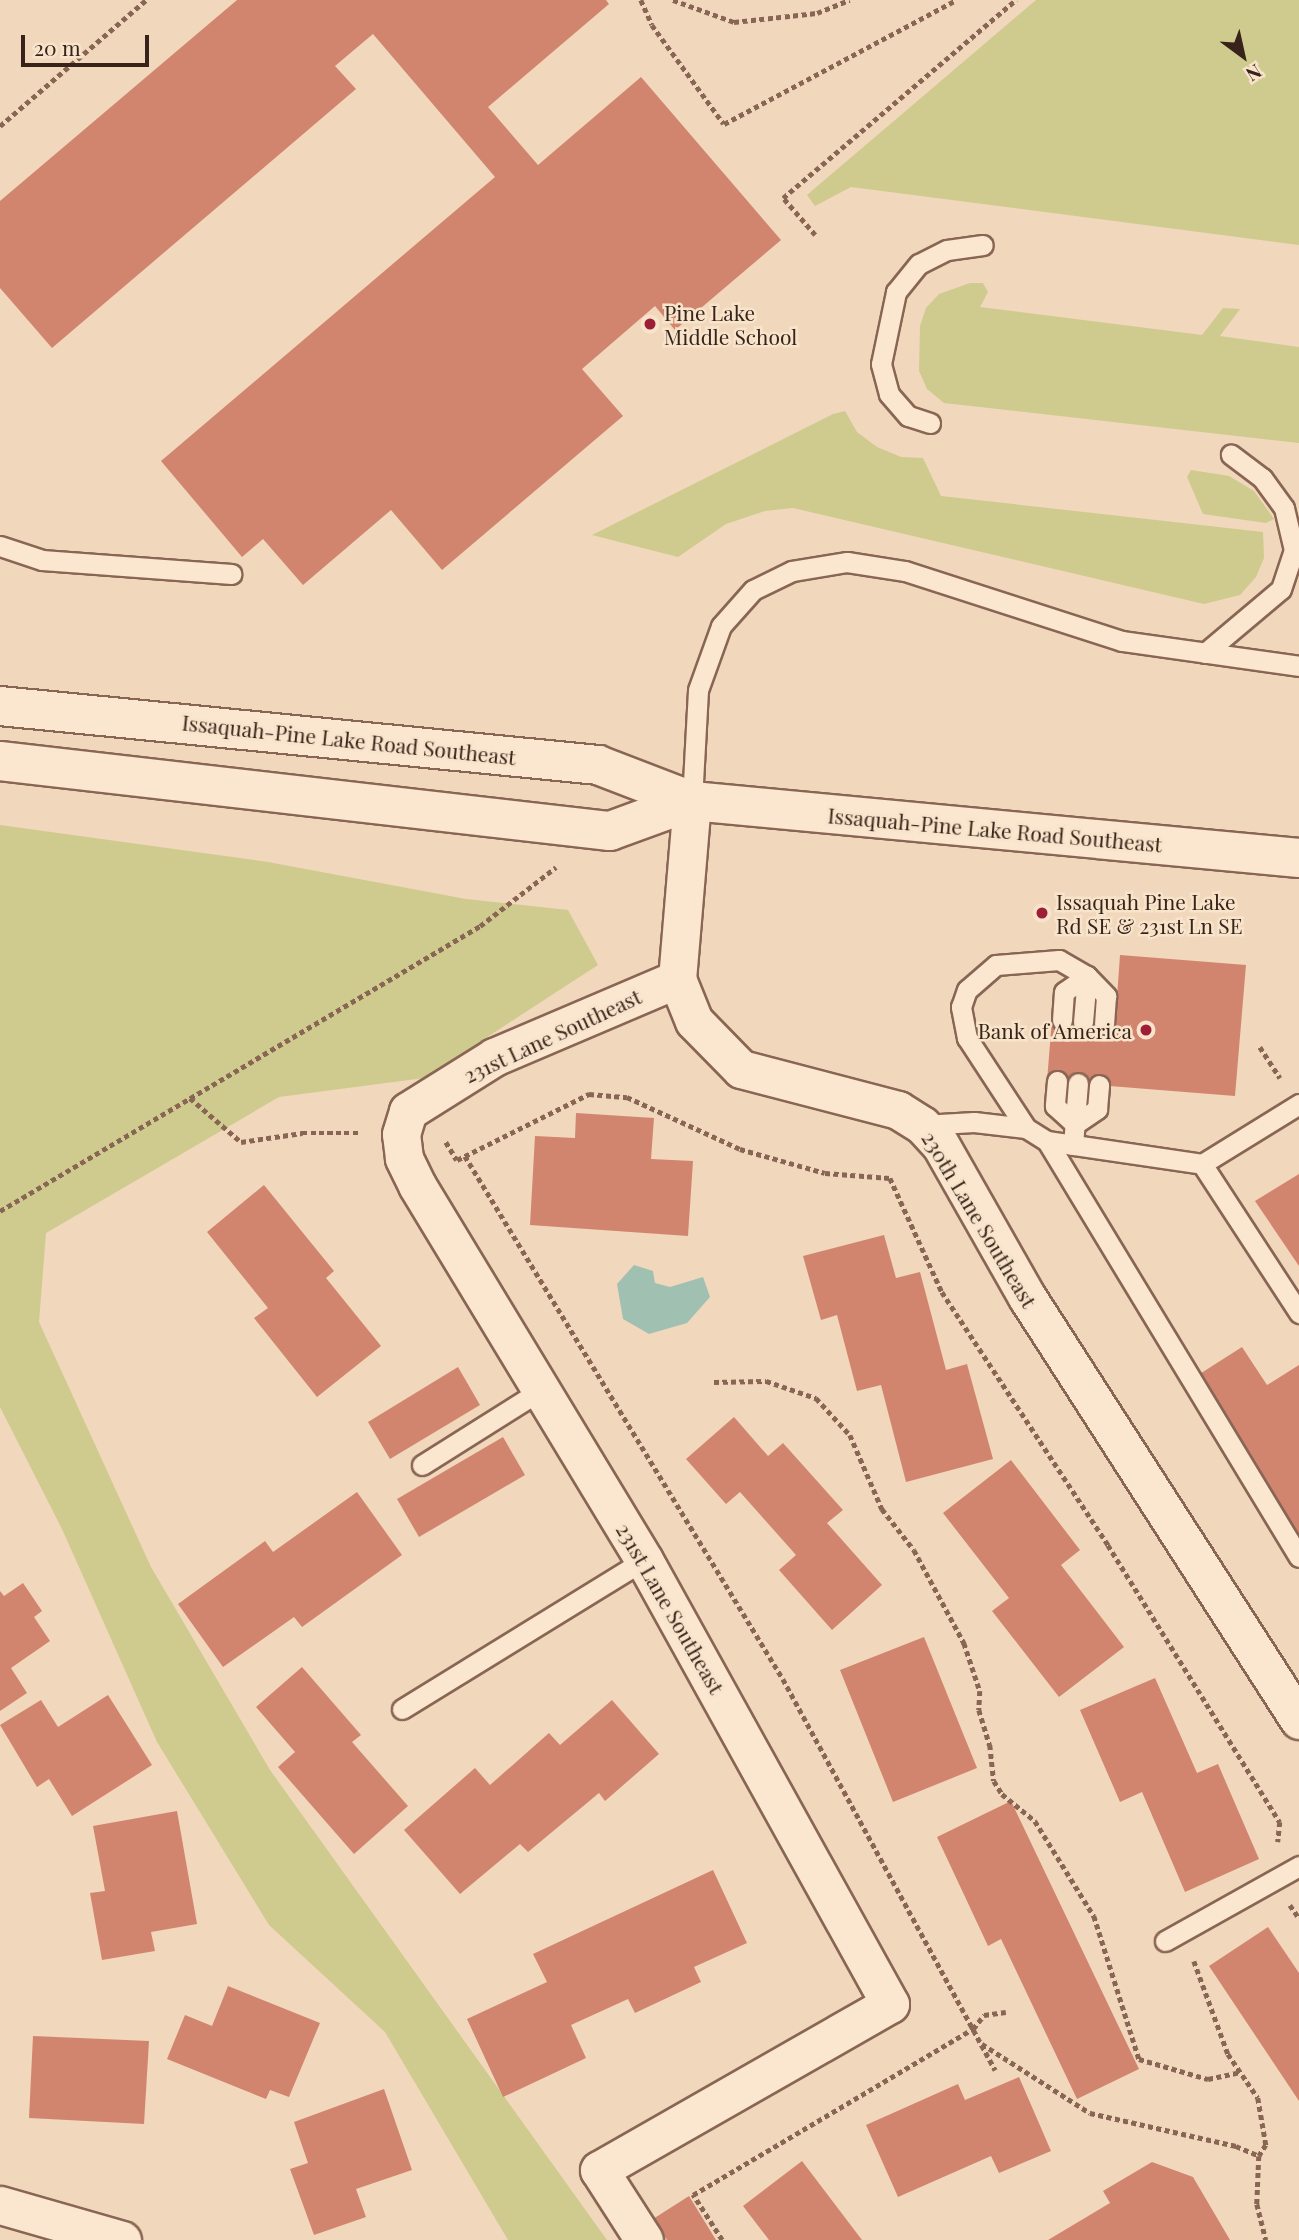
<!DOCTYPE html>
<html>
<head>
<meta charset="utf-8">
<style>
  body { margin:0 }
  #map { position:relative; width:1299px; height:2240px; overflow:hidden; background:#f1d7bb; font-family:"Playfair Display",serif }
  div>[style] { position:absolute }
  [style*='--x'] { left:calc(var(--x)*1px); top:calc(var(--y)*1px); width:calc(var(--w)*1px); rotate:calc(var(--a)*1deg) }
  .green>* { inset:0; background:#cfcb8f }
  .water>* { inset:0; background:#a0c1b1 }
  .building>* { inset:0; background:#d2856e }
  .path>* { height:4.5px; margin-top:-2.25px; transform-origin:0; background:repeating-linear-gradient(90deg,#896654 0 5px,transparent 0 8.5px) }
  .roads { filter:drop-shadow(2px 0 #896654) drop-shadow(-2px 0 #896654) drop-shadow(0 2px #896654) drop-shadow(0 -2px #896654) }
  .service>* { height:19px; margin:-9.5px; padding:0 9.5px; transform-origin:9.5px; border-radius:9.5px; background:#fbe6cf }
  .minor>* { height:37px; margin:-18.5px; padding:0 18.5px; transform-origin:18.5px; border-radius:18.5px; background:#fbe6cf }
  .secondary>* { height:38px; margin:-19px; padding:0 19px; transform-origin:19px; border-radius:19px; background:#fbe6cf }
  .dots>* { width:19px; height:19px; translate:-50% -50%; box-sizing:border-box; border:4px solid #f8e3cb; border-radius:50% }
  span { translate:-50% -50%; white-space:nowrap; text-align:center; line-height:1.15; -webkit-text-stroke:5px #f8e3cb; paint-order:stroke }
  .poi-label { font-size:21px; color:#37231a }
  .left { translate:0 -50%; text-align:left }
  .right { translate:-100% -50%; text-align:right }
  .street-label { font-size:21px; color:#37231a }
  .north { position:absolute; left:1208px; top:21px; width:70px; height:70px; -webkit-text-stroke:5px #f8e3cb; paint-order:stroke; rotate:147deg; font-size:19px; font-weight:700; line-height:28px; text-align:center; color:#37231a }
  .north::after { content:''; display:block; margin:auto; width:24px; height:32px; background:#37231a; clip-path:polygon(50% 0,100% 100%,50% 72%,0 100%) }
  .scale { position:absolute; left:21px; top:35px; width:128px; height:32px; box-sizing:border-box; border:4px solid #37231a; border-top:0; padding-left:9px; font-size:21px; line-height:24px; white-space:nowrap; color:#37231a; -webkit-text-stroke:5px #f8e3cb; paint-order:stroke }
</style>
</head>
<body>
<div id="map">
  <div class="green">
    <i style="clip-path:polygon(1036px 0,1299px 0,1299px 245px,851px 187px,815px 206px,807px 195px)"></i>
    <i style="clip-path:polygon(970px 283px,983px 283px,988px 292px,980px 307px,1202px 335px,1223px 308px,1240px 309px,1220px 336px,1299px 347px,1299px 443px,944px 403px,927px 389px,919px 371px,920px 326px,926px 308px,939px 294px)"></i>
    <i style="clip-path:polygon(845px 411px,857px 432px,877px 447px,901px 457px,923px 458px,941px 496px,1263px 532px,1264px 558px,1256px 577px,1240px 595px,1204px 604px,793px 508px,765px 511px,726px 524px,678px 557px,592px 535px,833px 414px)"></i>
    <i style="clip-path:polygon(1191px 470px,1229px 476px,1254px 491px,1274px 519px,1266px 523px,1203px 514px,1187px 477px)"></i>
    <i style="clip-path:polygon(0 825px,268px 862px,466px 899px,568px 910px,598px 965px,424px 1078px,279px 1097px,46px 1233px,39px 1322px,151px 1567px,270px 1770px,607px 2240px,508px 2240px,385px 2032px,269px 1925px,157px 1742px,62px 1529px,0 1407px)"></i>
  </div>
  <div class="water">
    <i style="clip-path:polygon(634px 1265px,653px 1271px,655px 1283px,670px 1287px,703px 1277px,710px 1297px,687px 1323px,649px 1334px,623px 1319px,617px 1284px)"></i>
  </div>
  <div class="building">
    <i style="clip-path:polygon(237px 0,606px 0,609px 4px,488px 107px,538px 165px,641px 77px,781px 240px,675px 330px,655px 306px,582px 369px,623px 416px,442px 570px,391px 510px,303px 585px,263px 539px,242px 557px,161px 461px,495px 177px,373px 34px,335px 66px,356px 89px,52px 348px,0 288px,0 201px)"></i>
    <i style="clip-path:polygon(1120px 955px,1246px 965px,1235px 1096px,1047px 1081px,1052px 1019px,1115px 1025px)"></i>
    <i style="clip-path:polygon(576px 1113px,654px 1118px,651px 1159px,693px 1161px,688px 1236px,530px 1225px,535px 1136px,575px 1138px)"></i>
    <i style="clip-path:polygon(1299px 1174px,1299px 1266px,1255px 1201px)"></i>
    <i style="clip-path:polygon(264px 1185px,334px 1271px,326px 1278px,381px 1346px,317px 1397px,254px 1318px,268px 1308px,207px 1232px)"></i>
    <i style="clip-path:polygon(884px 1235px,896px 1278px,920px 1272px,946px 1370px,967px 1364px,993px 1459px,906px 1482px,881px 1385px,857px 1391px,837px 1315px,821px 1320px,803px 1256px)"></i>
    <i style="clip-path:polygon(1242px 1347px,1267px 1385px,1299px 1365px,1299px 1538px,1195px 1377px)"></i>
    <i style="clip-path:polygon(458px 1367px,480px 1405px,390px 1459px,368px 1422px)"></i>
    <i style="clip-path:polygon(734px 1417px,768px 1456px,783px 1443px,843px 1510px,827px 1523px,882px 1585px,832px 1630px,779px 1570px,796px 1555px,740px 1492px,726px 1504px,686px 1459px)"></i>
    <i style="clip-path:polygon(503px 1437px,525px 1475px,419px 1537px,397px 1499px)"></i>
    <i style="clip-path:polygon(1011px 1460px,1080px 1550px,1061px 1565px,1124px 1647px,1059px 1697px,992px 1611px,1009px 1598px,943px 1513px)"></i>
    <i style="clip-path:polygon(357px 1492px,402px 1555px,302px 1627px,294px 1617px,223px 1667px,178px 1604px,265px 1541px,273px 1552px)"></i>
    <i style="clip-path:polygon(23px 1583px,42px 1611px,34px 1617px,50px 1641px,11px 1668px,27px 1693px,0 1711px,0 1591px,4px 1596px)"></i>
    <i style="clip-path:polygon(924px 1637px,977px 1768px,893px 1802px,840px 1670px)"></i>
    <i style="clip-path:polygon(302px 1667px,361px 1735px,352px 1742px,408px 1806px,354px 1854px,278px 1767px,295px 1752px,256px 1707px)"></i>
    <i style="clip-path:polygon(1155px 1678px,1197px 1773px,1218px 1764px,1259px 1859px,1185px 1892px,1142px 1792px,1120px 1802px,1080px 1710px)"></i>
    <i style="clip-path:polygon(108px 1695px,152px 1765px,72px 1816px,49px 1779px,37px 1787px,0 1725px,41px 1700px,58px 1727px)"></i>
    <i style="clip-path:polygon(612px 1700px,659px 1754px,605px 1801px,599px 1793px,528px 1852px,520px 1844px,460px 1894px,404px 1830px,475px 1768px,490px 1785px,549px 1733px,560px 1745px)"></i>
    <i style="clip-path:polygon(1011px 1801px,1139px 2069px,1077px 2099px,1001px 1939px,988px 1946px,937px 1837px)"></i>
    <i style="clip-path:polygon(177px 1811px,197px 1924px,151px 1932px,155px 1951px,102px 1960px,90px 1893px,105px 1891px,93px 1826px)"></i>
    <i style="clip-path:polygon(713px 1870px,747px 1943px,694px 1967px,701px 1982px,635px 2013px,628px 1999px,571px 2025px,586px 2058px,503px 2097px,467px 2019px,547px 1982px,533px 1954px)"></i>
    <i style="clip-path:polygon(1268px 1927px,1299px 1973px,1299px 2101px,1209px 1966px)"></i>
    <i style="clip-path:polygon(228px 1986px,320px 2023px,289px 2097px,270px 2090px,266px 2099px,167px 2059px,185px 2015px,212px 2026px)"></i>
    <i style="clip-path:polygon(33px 2036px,149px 2041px,144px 2124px,29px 2118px)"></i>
    <i style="clip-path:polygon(1019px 2077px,1051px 2151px,999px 2173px,991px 2156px,898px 2197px,866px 2125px,958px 2084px,965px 2100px)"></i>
    <i style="clip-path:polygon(384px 2089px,412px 2170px,356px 2189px,366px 2217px,314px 2235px,290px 2169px,308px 2163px,294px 2122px)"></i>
    <i style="clip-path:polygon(802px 2161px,862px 2240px,769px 2240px,743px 2206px)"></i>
    <i style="clip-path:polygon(1152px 2162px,1193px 2177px,1230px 2240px,1048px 2240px,1110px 2203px,1103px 2191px)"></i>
    <i style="clip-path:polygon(689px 2196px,716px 2240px,667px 2240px,653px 2219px)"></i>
  </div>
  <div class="path">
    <i style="--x:641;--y:0;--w:27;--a:66"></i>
    <i style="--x:652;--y:25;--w:122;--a:54"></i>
    <i style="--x:724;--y:124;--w:263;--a:-28.1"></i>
    <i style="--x:673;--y:0;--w:65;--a:19.8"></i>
    <i style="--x:734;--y:22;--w:83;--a:-6.2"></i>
    <i style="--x:817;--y:13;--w:35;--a:-22"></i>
    <i style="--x:0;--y:126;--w:193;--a:-40.8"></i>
    <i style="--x:815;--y:235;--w:49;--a:-130.9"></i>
    <i style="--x:783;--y:198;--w:306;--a:-40.4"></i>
    <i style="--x:1260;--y:1047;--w:37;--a:57"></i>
    <i style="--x:190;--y:1098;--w:67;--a:40.8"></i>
    <i style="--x:241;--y:1142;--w:62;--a:-8.4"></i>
    <i style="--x:302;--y:1133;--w:59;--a:0"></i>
    <i style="--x:446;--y:1142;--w:21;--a:59"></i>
    <i style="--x:457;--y:1160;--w:148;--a:-26.6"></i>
    <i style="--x:589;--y:1094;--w:38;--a:5"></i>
    <i style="--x:627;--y:1097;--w:124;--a:24.7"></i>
    <i style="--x:740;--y:1149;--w:88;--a:15.8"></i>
    <i style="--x:825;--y:1173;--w:65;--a:4.4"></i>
    <i style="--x:890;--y:1178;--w:125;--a:65.5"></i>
    <i style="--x:942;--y:1292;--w:303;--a:56.7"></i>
    <i style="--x:1108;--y:1545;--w:326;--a:58.2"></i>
    <i style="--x:1280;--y:1822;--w:20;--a:96"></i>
    <i style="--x:465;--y:1156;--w:612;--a:58.7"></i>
    <i style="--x:783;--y:1679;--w:445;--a:61.5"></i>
    <i style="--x:0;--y:1211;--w:558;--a:-30.7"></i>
    <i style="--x:480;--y:926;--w:96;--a:-37.8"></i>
    <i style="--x:714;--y:1382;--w:52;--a:-1.1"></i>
    <i style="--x:766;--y:1381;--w:53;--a:18.8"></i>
    <i style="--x:816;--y:1398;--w:50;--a:47.4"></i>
    <i style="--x:850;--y:1435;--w:81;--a:66.6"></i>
    <i style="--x:882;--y:1509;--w:52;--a:52"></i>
    <i style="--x:914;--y:1550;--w:106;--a:61.7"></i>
    <i style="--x:964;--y:1643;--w:51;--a:71.6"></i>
    <i style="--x:980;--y:1691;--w:19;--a:93"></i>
    <i style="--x:979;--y:1710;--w:37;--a:73"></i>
    <i style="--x:990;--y:1745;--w:36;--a:84"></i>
    <i style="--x:994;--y:1781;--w:15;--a:58"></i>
    <i style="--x:1002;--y:1794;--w:43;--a:39.3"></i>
    <i style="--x:1035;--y:1821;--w:112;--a:58.2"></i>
    <i style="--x:1094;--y:1916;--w:150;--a:72.5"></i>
    <i style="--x:1139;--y:2059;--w:72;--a:16.2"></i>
    <i style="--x:1208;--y:2079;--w:33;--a:-12"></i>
    <i style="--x:1290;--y:1905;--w:16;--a:55"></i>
    <i style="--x:1194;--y:1961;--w:99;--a:69.9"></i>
    <i style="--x:1228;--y:2054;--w:53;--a:55.7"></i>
    <i style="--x:1258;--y:2098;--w:48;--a:80.3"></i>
    <i style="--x:1266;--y:2145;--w:13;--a:122"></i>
    <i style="--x:1259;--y:2156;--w:48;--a:92.4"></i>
    <i style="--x:1257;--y:2204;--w:37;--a:76"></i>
    <i style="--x:982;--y:2044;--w:128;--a:32.6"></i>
    <i style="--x:1090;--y:2113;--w:150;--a:12.7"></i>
    <i style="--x:1236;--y:2146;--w:25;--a:23"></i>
    <i style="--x:722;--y:2240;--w:54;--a:-122.8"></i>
    <i style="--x:693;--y:2195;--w:326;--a:-30.7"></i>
    <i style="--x:973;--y:2029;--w:18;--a:-52"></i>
    <i style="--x:984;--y:2015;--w:22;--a:-8"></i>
  </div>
  <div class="roads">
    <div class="service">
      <i style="--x:930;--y:423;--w:23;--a:-162"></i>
      <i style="--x:908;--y:416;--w:29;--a:-131"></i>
      <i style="--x:889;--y:394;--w:31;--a:-105"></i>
      <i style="--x:881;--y:364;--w:74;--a:-78.2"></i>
      <i style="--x:896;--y:292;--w:36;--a:-51"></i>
      <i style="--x:919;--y:264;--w:31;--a:-27"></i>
      <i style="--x:947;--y:250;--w:36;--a:-8"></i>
      <i style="--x:0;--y:546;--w:44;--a:18.4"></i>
      <i style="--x:42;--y:560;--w:190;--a:4.2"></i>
      <i style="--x:1205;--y:653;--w:99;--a:-40.1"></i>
      <i style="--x:1281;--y:589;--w:41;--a:-71.6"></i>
      <i style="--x:1294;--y:550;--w:43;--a:-103.4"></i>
      <i style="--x:1284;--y:508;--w:37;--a:-126"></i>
      <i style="--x:1262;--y:478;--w:39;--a:-143"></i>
      <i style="--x:692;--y:801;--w:111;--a:-86.9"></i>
      <i style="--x:698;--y:690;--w:68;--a:-70.2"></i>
      <i style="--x:721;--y:626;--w:48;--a:-48.4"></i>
      <i style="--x:753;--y:590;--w:43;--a:-26"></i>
      <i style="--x:792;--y:571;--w:56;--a:-9.3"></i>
      <i style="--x:847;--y:562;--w:59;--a:8.8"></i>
      <i style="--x:905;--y:571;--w:228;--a:17.9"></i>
      <i style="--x:1122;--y:641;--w:179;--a:8"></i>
      <i style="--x:1062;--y:1020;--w:28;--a:-86"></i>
      <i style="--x:1064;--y:992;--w:28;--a:-35"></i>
      <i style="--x:1083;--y:1022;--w:46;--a:-85"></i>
      <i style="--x:1057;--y:1081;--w:25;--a:95"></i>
      <i style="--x:1055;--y:1106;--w:27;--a:42"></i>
      <i style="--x:1075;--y:1124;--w:27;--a:-34"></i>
      <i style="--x:1097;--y:1109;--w:24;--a:-85"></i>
      <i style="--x:922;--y:1125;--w:52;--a:-3.3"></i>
      <i style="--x:974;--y:1122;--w:52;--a:6.6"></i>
      <i style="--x:1026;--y:1128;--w:25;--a:32"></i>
      <i style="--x:1047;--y:1141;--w:157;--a:8.4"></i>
      <i style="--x:1202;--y:1164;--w:114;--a:-31.7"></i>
      <i style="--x:1026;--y:1128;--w:108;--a:-123.2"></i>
      <i style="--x:967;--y:1038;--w:32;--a:-101"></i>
      <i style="--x:961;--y:1007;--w:18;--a:-71"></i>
      <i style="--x:967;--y:990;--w:38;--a:-41"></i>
      <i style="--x:996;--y:965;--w:63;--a:-4.5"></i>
      <i style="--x:1059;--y:960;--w:32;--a:30"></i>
      <i style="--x:1087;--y:976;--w:28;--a:46"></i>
      <i style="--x:1106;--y:996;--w:28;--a:94"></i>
      <i style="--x:1047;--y:1141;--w:486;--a:58.8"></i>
      <i style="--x:1073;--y:1145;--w:62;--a:-85.4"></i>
      <i style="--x:1202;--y:1164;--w:178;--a:56.9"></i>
      <i style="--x:422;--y:1465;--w:141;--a:-32.2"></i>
      <i style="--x:402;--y:1709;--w:284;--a:-31.6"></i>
      <i style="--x:1165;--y:1941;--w:154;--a:-29.2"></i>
    </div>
    <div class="minor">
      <i style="--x:692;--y:801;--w:179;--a:94.8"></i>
      <i style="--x:677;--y:979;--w:45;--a:68"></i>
      <i style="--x:694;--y:1021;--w:67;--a:45.6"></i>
      <i style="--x:741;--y:1069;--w:162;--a:14.6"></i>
      <i style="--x:898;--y:1110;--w:28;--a:32"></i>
      <i style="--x:922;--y:1125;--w:26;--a:47"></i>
      <i style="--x:940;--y:1144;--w:176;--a:60.4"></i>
      <i style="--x:1027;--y:1297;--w:503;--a:57.26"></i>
      <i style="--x:0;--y:2205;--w:127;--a:16"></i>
      <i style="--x:644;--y:2240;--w:83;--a:-122.7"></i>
      <i style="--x:599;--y:2170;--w:335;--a:-29.7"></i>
      <i style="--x:890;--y:2004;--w:508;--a:-118.99"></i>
      <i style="--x:644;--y:1560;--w:438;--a:-121.2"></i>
      <i style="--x:417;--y:1185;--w:30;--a:-116"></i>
      <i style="--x:404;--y:1158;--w:24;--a:-97"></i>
      <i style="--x:401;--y:1134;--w:24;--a:-73"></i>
      <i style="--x:408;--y:1111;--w:102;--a:-32.1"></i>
      <i style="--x:494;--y:1057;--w:199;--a:-23.1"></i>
    </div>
    <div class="secondary">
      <i style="--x:0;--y:706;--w:601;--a:5.63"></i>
      <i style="--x:598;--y:765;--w:101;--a:21"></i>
      <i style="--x:692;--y:801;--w:610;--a:5.36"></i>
      <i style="--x:0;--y:761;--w:614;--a:6.55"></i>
      <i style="--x:610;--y:831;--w:87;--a:-20.1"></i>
    </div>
  </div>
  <div class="dots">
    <i style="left:650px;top:324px;background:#9d1f37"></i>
    <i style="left:1042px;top:913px;background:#9d1f37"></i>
    <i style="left:1146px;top:1030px;background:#9d1f37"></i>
  </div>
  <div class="poi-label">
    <span class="left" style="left:664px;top:324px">Pine Lake<br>Middle School</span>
    <span class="left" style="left:1056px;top:913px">Issaquah Pine Lake<br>Rd SE &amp; 231st Ln SE</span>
    <span class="right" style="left:1132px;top:1030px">Bank of America</span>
  </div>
  <div class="street-label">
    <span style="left:349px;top:739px;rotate:6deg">Issaquah-Pine Lake Road Southeast</span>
    <span style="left:995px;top:829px;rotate:5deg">Issaquah-Pine Lake Road Southeast</span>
    <span style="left:552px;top:1035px;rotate:-25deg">231st Lane Southeast</span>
    <span style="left:980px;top:1219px;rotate:59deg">230th Lane Southeast</span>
    <span style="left:671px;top:1608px;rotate:60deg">231st Lane Southeast</span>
  </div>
  <div class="north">N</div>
  <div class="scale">20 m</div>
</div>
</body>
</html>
